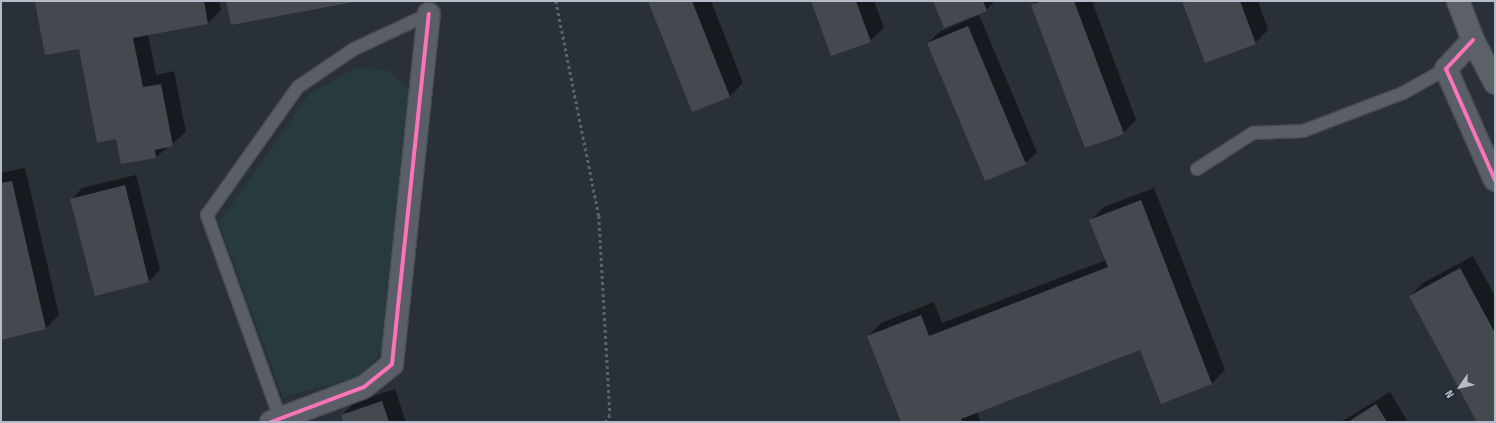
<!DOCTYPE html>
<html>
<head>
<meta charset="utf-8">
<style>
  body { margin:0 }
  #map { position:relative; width:1496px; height:423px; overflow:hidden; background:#2a3038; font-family:"Fira Sans Condensed",sans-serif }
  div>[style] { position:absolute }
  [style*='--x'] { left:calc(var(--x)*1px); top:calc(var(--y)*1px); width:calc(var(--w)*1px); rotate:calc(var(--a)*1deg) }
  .green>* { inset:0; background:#273a3e }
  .shadow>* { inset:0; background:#0007 }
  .building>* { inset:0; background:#444950 }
  .path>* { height:2.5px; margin-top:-1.25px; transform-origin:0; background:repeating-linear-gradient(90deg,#5d636a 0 3px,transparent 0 6px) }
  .roads { filter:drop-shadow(1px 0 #484c53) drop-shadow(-1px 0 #484c53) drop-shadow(0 1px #484c53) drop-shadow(0 -1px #484c53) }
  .service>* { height:12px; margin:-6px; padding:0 6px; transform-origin:6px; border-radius:6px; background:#5a5e66 }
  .minor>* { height:22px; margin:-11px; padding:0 11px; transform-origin:11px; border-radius:11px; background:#5a5e66 }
  .primary>* { height:22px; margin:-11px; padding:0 11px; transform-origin:11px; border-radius:11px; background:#5c6168 }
  .cycleway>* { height:4px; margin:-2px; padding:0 2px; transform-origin:2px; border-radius:2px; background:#fb73b8 }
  span { translate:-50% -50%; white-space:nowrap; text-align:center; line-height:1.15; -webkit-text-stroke:4px #1d2633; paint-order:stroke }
  .frame { position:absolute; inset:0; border:2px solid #b4bcc9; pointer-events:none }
  .north { position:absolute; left:1440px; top:367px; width:40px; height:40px; -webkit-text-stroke:3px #1d2633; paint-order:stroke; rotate:236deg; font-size:11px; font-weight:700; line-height:16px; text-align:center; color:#b4bcc9 }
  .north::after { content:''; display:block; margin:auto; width:14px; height:18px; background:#b4bcc9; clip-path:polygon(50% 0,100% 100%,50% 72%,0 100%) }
</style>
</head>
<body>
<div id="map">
  <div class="green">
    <i style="clip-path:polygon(356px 68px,388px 70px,414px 94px,381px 352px,362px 376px,283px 397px,219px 223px,309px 94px)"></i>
  </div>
  <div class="shadow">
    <i style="clip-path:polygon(37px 1px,219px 1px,221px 10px,208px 23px,148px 34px,156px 75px,174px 71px,186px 132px,156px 157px,117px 138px,80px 47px,36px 2px)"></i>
    <i style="clip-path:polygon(649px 1px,711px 1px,743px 83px,730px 96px,693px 111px)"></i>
    <i style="clip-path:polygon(812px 1px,874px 1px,884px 28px,870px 41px)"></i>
    <i style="clip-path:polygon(934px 1px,995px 1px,986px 10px)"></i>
    <i style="clip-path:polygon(1037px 1px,1092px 1px,1136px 120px,1123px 133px,1033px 5px)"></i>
    <i style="clip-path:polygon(1183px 1px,1258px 1px,1268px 30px,1255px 43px)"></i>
    <i style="clip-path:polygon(979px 15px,1037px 152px,1026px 163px,928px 43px,939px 32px)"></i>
    <i style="clip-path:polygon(25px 168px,59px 315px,46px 328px,1px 339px,1px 173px)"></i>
    <i style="clip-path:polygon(136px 175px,160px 270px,149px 281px,96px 295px,72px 199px,82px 188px)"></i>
    <i style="clip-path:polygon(1154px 188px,1225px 370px,1212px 383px,1162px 402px,1140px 348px,977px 412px,981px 422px,902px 422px,868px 336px,881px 323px,934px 302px,942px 323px,1106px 260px,1091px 220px,1104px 207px)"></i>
    <i style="clip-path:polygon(1473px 256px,1495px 296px,1495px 422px,1478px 422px,1410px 296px,1423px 283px)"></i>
    <i style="clip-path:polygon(395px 389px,406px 422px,345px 422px,342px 415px,355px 402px)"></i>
    <i style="clip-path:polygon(1390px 392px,1408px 422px,1341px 422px)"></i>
  </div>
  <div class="building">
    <i style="clip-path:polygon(40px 1px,204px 1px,208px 24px,133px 38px,143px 87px,161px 84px,173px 146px,155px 150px,156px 158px,121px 164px,116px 139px,97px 143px,79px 49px,45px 55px,35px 2px)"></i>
    <i style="clip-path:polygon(226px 1px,353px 1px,353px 2px,231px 25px)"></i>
    <i style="clip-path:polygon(648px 1px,692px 1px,730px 97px,692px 112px)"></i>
    <i style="clip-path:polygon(811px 1px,856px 1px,871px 42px,831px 56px)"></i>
    <i style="clip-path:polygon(933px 1px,983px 1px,987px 11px,944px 28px)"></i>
    <i style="clip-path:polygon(1042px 1px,1074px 1px,1124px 134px,1085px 148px,1031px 5px)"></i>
    <i style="clip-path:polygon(1182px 1px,1240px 1px,1256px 44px,1205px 63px)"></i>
    <i style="clip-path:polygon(968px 26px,1026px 164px,985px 181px,927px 43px)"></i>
    <i style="clip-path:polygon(12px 181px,46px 329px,1px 340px,1px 183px)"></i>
    <i style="clip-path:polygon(125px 185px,149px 282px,95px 296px,70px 199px)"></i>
    <i style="clip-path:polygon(1141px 200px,1212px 384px,1161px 404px,1140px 350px,961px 419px,963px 422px,901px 422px,867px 336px,921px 315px,929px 336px,1108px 267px,1089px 220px)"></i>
    <i style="clip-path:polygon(1460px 268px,1495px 333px,1495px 422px,1477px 422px,1409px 296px)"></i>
    <i style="clip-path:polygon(382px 401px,389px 422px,343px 422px,341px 415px)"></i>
    <i style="clip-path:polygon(1376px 404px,1387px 422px,1348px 422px)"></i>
  </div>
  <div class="path">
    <i style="--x:556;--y:1;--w:219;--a:78.7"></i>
    <i style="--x:599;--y:216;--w:199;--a:86.8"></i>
    <i style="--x:610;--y:415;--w:8;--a:120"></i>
  </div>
  <div class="roads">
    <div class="service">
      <i style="--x:1197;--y:169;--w:67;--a:-32.7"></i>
      <i style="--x:1253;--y:133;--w:50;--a:-2.3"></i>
      <i style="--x:1303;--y:131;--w:107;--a:-20.8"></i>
      <i style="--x:1403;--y:93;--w:49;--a:-29.2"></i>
      <i style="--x:280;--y:418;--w:216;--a:-109.8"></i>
      <i style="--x:207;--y:215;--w:157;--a:-54.6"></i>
      <i style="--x:298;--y:87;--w:68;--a:-34.2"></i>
      <i style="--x:354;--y:49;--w:83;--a:-25"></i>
    </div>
    <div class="minor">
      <i style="--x:1473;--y:40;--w:40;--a:133"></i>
      <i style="--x:1446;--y:69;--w:121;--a:66.2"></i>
      <i style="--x:271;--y:422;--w:99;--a:-20.6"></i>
      <i style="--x:364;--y:387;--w:36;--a:-39"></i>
      <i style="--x:392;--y:364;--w:352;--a:-84"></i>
    </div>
    <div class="primary">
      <i style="--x:1458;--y:1;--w:42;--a:69"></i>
      <i style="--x:1473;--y:40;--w:48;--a:62.9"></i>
    </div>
  </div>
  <div class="cycleway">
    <i style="--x:1473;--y:40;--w:40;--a:133"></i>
    <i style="--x:1446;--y:69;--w:121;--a:66.2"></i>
    <i style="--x:271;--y:422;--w:99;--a:-20.6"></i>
    <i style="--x:364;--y:387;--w:36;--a:-39"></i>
    <i style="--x:392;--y:364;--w:352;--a:-84"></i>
  </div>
  <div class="frame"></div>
  <div class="north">N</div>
</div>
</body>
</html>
